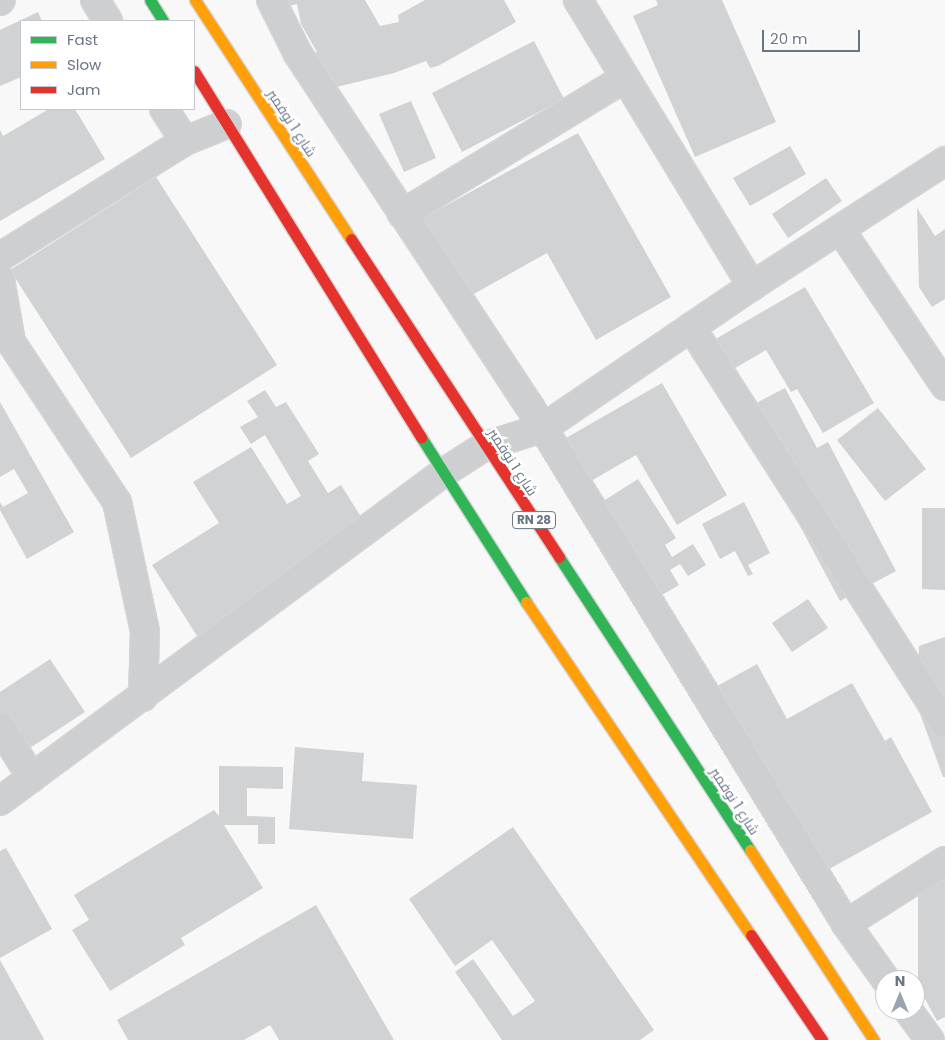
<!DOCTYPE html>
<html>
<head>
<meta charset="utf-8">
<style>
  body { margin:0 }
  #map { position:relative; width:945px; height:1040px; overflow:hidden; background:#f8f8f8; font-family:Poppins,Cairo,sans-serif }
  div>[style] { position:absolute }
  [style*='--x'] { left:calc(var(--x)*1px); top:calc(var(--y)*1px); width:calc(var(--w)*1px); rotate:calc(var(--a)*1deg) }
  .building>* { inset:0; background:#d0d2d3 }
  .roads { filter:drop-shadow(1px 0 #d4d5d6) drop-shadow(-1px 0 #d4d5d6) drop-shadow(0 1px #d4d5d6) drop-shadow(0 -1px #d4d5d6) }
  .street>* { height:28px; margin:-14px; padding:0 14px; transform-origin:14px; border-radius:14px; background:#cecfd1 }
  .fast>* { height:11px; margin:-5.5px; padding:0 5.5px; transform-origin:5.5px; border-radius:5.5px; background:#30b455 }
  .slow>* { height:11px; margin:-5.5px; padding:0 5.5px; transform-origin:5.5px; border-radius:5.5px; background:#ff9f0a }
  .jam>* { height:11px; margin:-5.5px; padding:0 5.5px; transform-origin:5.5px; border-radius:5.5px; background:#e5322d }
  span { translate:-50% -50%; white-space:nowrap; text-align:center; line-height:1.15; -webkit-text-stroke:5px #fff; paint-order:stroke }
  .shield-label span { padding:1px 4px; background:#fff; border:1px solid; border-radius:4px; -webkit-text-stroke-width:0 }
  .shield-label { font-size:12px; color:#697686; font-weight:700 }
  .street-label { font-size:14px; color:#697686 }
  .legend { position:absolute; left:20px; top:20px; width:175px; height:90px; box-sizing:border-box; background:#fff; border:1px solid #c3c8cf; margin:0; padding:6px 9px; list-style:none; font-size:15px; color:#697686 }
  .legend li { display:flex; align-items:center; gap:10px; height:25px }
  .legend b { width:25px; border:1px solid #c3c8cf }
  .north { position:absolute; left:875px; top:970px; width:50px; height:50px; box-sizing:border-box; background:#fff; border:1px solid #c3c8cf; border-radius:50%; rotate:0deg; font-size:14px; font-weight:700; line-height:20px; text-align:center; color:#697686 }
  .north::after { content:''; display:block; margin:auto; width:18px; height:22px; background:#9ba4ae; clip-path:polygon(50% 0,100% 100%,50% 72%,0 100%) }
  .scale { position:absolute; left:762px; top:30px; width:98px; height:22px; box-sizing:border-box; border:2px solid #697686; border-top:0; padding-left:6px; font-size:15px; line-height:18px; white-space:nowrap; color:#697686; -webkit-text-stroke:4px #fff; paint-order:stroke }
</style>
</head>
<body>
<div id="map">
  <div class="building">
    <i style="clip-path:polygon(266px 0,365px 0,380px 26px,399px 22px,398px 15px,425px 0,504px 0,516px 22px,438px 66px,430px 68px,426px 61px,394px 73px,320px 91px,308px 57px,317px 52px,301px 24px,297px 4px,271px 10px)"></i>
    <i style="clip-path:polygon(656px 0,722px 0,776px 122px,695px 157px,633px 16px,658px 5px)"></i>
    <i style="clip-path:polygon(38px 12px,42px 21px,21px 21px,21px 77px,0 86px,0 30px)"></i>
    <i style="clip-path:polygon(534px 41px,564px 99px,462px 152px,432px 93px)"></i>
    <i style="clip-path:polygon(411px 101px,436px 158px,404px 172px,379px 114px)"></i>
    <i style="clip-path:polygon(49px 109px,75px 109px,105px 159px,0 221px,0 130px,3px 136px)"></i>
    <i style="clip-path:polygon(578px 133px,671px 297px,596px 340px,547px 253px,472px 295px,454px 264px,432px 276px,405px 228px)"></i>
    <i style="clip-path:polygon(790px 146px,806px 174px,750px 206px,733px 178px)"></i>
    <i style="clip-path:polygon(156px 177px,277px 365px,131px 458px,10px 270px)"></i>
    <i style="clip-path:polygon(826px 178px,842px 201px,788px 238px,772px 214px)"></i>
    <i style="clip-path:polygon(917px 208px,935px 236px,945px 229px,945px 299px,932px 307px,919px 287px)"></i>
    <i style="clip-path:polygon(805px 287px,874px 403px,823px 433px,797px 389px,791px 392px,766px 350px,713px 381px,695px 351px)"></i>
    <i style="clip-path:polygon(662px 383px,727px 495px,677px 525px,636px 455px,577px 489px,552px 446px)"></i>
    <i style="clip-path:polygon(785px 388px,817px 448px,828px 442px,896px 571px,840px 601px,739px 412px)"></i>
    <i style="clip-path:polygon(265px 390px,276px 407px,286px 402px,319px 454px,308px 461px,328px 493px,341px 485px,363px 520px,312px 552px,318px 562px,197px 636px,152px 565px,219px 523px,193px 482px,251px 447px,287px 504px,301px 496px,265px 435px,251px 444px,240px 427px,258px 417px,247px 401px)"></i>
    <i style="clip-path:polygon(0 402px,74px 532px,27px 559px,0 510px,0 502px,3px 507px,28px 493px,14px 469px,0 477px)"></i>
    <i style="clip-path:polygon(878px 408px,926px 469px,885px 501px,837px 440px)"></i>
    <i style="clip-path:polygon(638px 479px,676px 538px,665px 545px,672px 557px,693px 544px,706px 565px,688px 576px,680px 564px,670px 570px,679px 585px,662px 595px,644px 568px,586px 512px)"></i>
    <i style="clip-path:polygon(744px 502px,770px 553px,748px 565px,753px 574px,748px 576px,735px 551px,720px 559px,702px 524px)"></i>
    <i style="clip-path:polygon(922px 508px,945px 508px,945px 590px,922px 589px)"></i>
    <i style="clip-path:polygon(808px 599px,828px 628px,792px 652px,772px 623px)"></i>
    <i style="clip-path:polygon(945px 637px,945px 777px,943px 777px,918px 708px,919px 646px)"></i>
    <i style="clip-path:polygon(50px 659px,85px 712px,10px 761px,0 747px,0 692px)"></i>
    <i style="clip-path:polygon(757px 664px,787px 719px,852px 683px,885px 741px,891px 737px,932px 812px,822px 873px,701px 695px)"></i>
    <i style="clip-path:polygon(295px 747px,364px 753px,362px 781px,417px 785px,413px 839px,289px 829px)"></i>
    <i style="clip-path:polygon(219px 766px,283px 767px,283px 789px,247px 788px,247px 816px,275px 817px,275px 844px,258px 844px,258px 825px,224px 825px,263px 888px,181px 938px,185px 945px,110px 991px,72px 930px,89px 920px,74px 895px,214px 810px,219px 816px)"></i>
    <i style="clip-path:polygon(513px 827px,654px 1030px,640px 1040px,502px 1040px,455px 972px,473px 959px,513px 1016px,535px 1001px,492px 940px,455px 966px,409px 899px)"></i>
    <i style="clip-path:polygon(6px 848px,52px 929px,0 958px,0 851px)"></i>
    <i style="clip-path:polygon(945px 853px,945px 1017px,937px 1021px,918px 986px,918px 867px)"></i>
    <i style="clip-path:polygon(316px 905px,394px 1040px,279px 1040px,270px 1025px,244px 1040px,128px 1040px,117px 1020px)"></i>
    <i style="clip-path:polygon(0 960px,44px 1039px,43px 1040px,0 1040px)"></i>
  </div>
  <div class="roads">
    <div class="street">
      <i style="--x:95;--y:0;--w:25;--a:58"></i>
      <i style="--x:271;--y:0;--w:60;--a:63.4"></i>
      <i style="--x:298;--y:54;--w:420;--a:56.7"></i>
      <i style="--x:529;--y:405;--w:608;--a:58.58"></i>
      <i style="--x:846;--y:924;--w:69;--a:54.5"></i>
      <i style="--x:578;--y:0;--w:335;--a:58.7"></i>
      <i style="--x:0;--y:1;--w:1;--a:-45"></i>
      <i style="--x:164;--y:109;--w:38;--a:57"></i>
      <i style="--x:402;--y:214;--w:261;--a:-31.4"></i>
      <i style="--x:840;--y:229;--w:189;--a:56.2"></i>
      <i style="--x:0;--y:257;--w:218;--a:-32.1"></i>
      <i style="--x:185;--y:141;--w:45;--a:-22"></i>
      <i style="--x:0;--y:279;--w:64;--a:80.1"></i>
      <i style="--x:11;--y:342;--w:192;--a:56.5"></i>
      <i style="--x:117;--y:502;--w:132;--a:77.8"></i>
      <i style="--x:145;--y:631;--w:66;--a:91.7"></i>
      <i style="--x:691;--y:327;--w:471;--a:57.4"></i>
      <i style="--x:0;--y:727;--w:60;--a:57.9"></i>
      <i style="--x:0;--y:801;--w:551;--a:-36.52"></i>
      <i style="--x:443;--y:473;--w:50;--a:-32.7"></i>
      <i style="--x:485;--y:446;--w:61;--a:-17.2"></i>
      <i style="--x:543;--y:428;--w:253;--a:-34.2"></i>
      <i style="--x:752;--y:286;--w:230;--a:-32.9"></i>
      <i style="--x:846;--y:924;--w:117;--a:-32.5"></i>
      <i style="--x:908;--y:1010;--w:37;--a:54"></i>
    </div>
    <div class="fast">
      <i style="--x:150;--y:0;--w:25;--a:58"></i>
      <i style="--x:421;--y:437;--w:196;--a:57.5"></i>
      <i style="--x:559;--y:557;--w:350;--a:56.9"></i>
    </div>
    <div class="slow">
      <i style="--x:195;--y:0;--w:285;--a:56.9"></i>
      <i style="--x:526;--y:602;--w:402;--a:56"></i>
      <i style="--x:750;--y:850;--w:227;--a:56.9"></i>
    </div>
    <div class="jam">
      <i style="--x:194;--y:71;--w:431;--a:58.2"></i>
      <i style="--x:351;--y:239;--w:380;--a:56.8"></i>
      <i style="--x:751;--y:935;--w:127;--a:55.9"></i>
    </div>
  </div>
  <div class="shield-label">
    <span style="left:534px;top:520px">RN 28</span>
  </div>
  <div class="street-label">
    <span style="left:292px;top:123px;rotate:57deg">شارع 1 نوفمبر</span>
    <span style="left:513px;top:462px;rotate:57deg">شارع 1 نوفمبر</span>
    <span style="left:735px;top:801px;rotate:57deg">شارع 1 نوفمبر</span>
  </div>
  <ul class="legend">
  <li><b style="height:6px;background:#30b455"></b>Fast</li>
  <li><b style="height:6px;background:#ff9f0a"></b>Slow</li>
  <li><b style="height:6px;background:#e5322d"></b>Jam</li>
  </ul>
  <div class="north">N</div>
  <div class="scale">20 m</div>
</div>
</body>
</html>
